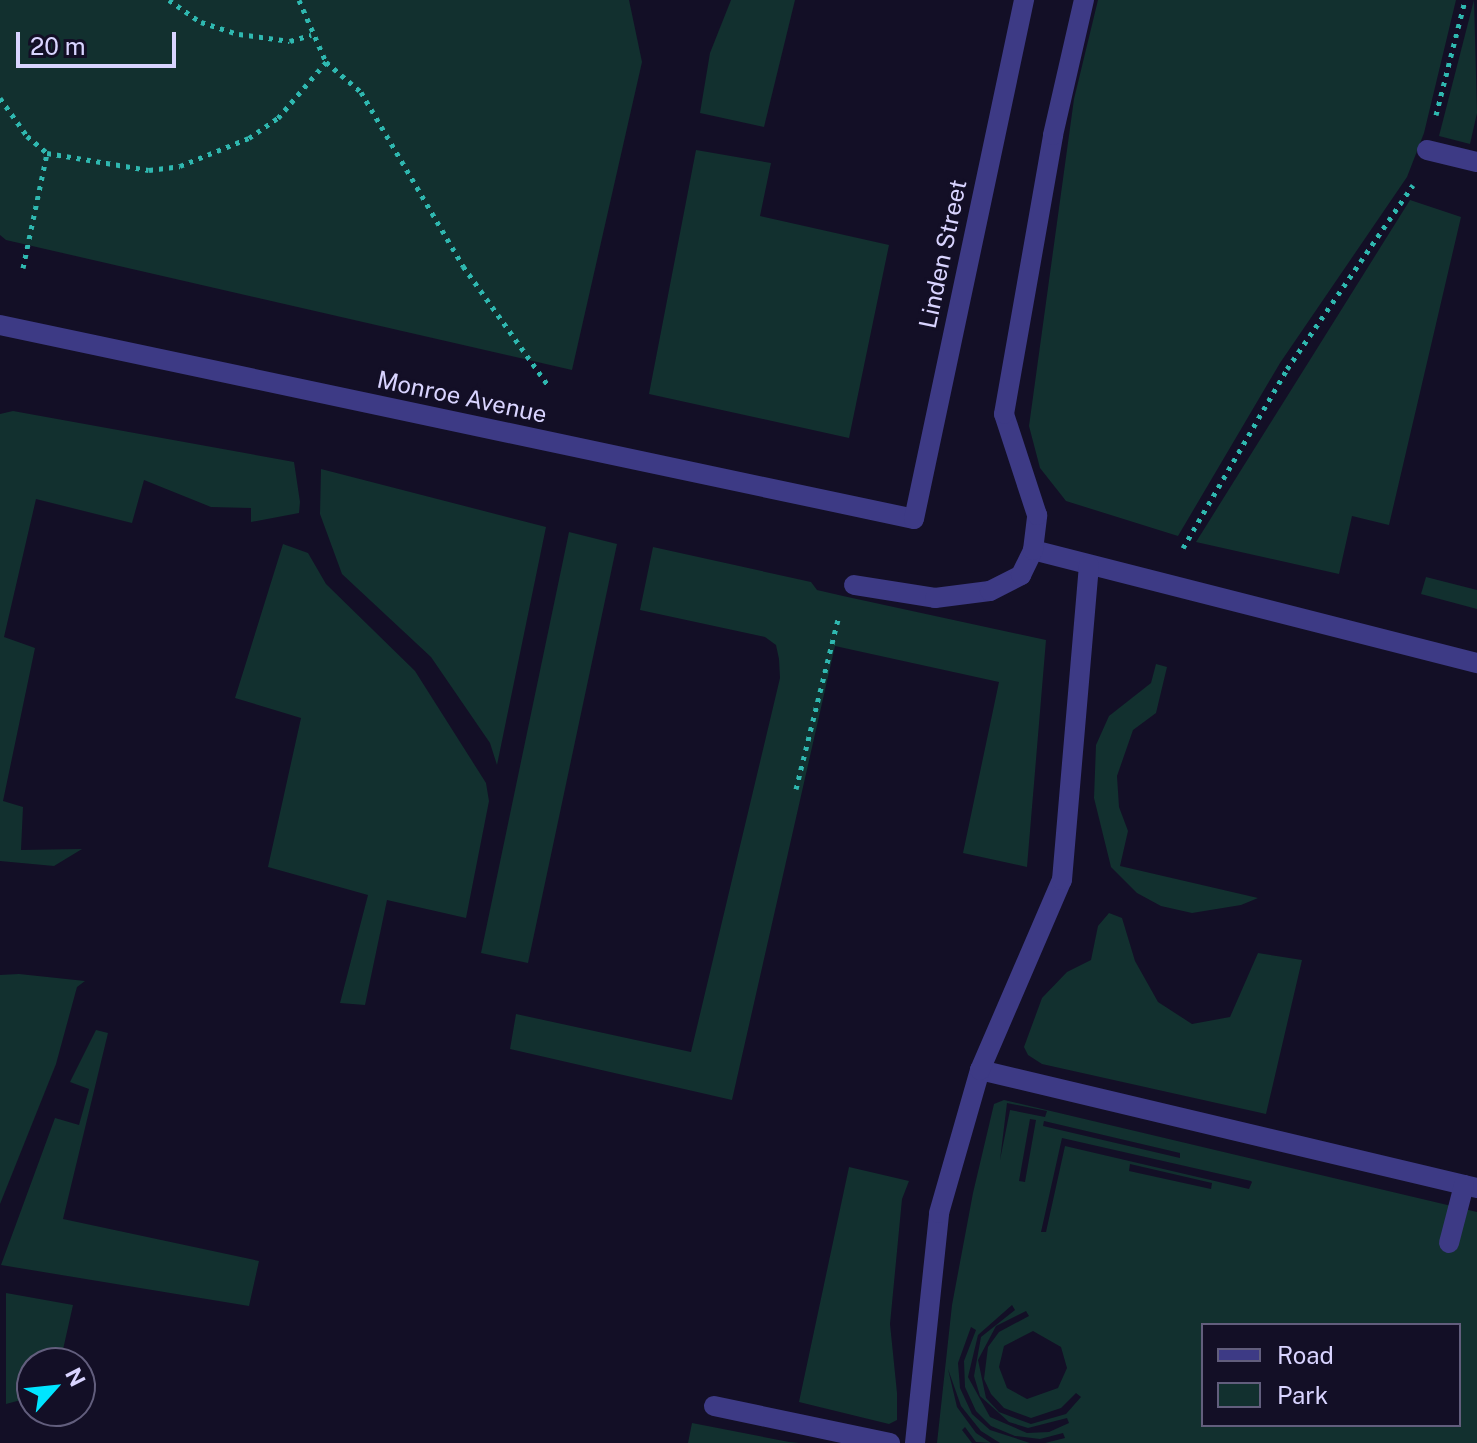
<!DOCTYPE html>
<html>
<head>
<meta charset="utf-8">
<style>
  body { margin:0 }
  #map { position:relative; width:1477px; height:1443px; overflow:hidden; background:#130f26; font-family:"Public Sans",sans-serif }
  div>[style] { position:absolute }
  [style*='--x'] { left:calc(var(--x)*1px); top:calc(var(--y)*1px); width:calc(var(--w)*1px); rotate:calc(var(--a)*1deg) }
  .green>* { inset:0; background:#12302f }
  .path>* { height:5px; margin-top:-2.5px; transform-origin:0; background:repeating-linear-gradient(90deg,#2fb8b0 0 4px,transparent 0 10px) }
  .lane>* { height:20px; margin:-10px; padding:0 10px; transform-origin:10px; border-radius:10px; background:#3d3a85 }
  .street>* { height:20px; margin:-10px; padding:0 10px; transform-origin:10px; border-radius:10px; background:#3d3a85 }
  span { translate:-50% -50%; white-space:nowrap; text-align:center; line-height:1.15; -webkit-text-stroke:6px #130f26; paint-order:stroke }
  .street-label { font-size:24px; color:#d9d4ff }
  .legend { position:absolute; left:1201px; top:1323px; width:260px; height:104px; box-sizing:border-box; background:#130f26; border:2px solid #625e7d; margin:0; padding:10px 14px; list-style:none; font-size:24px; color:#d9d4ff }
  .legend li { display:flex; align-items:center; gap:16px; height:40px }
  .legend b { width:40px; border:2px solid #625e7d }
  .north { position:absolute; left:16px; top:1347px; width:80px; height:80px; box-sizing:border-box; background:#130f26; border:2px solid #625e7d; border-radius:50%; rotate:63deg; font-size:22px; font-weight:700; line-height:32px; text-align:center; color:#d9d4ff }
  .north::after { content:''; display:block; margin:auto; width:28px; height:36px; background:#00e5ff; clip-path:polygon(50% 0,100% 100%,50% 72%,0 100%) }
  .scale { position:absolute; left:16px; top:32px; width:160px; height:36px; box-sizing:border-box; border:4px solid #d9d4ff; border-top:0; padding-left:10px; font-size:24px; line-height:28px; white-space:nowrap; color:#d9d4ff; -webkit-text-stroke:6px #130f26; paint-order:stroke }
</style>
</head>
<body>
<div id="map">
  <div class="green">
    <i style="clip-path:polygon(0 0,629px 0,642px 62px,572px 370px,6px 240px,0 235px)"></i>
    <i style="clip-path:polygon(731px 0,795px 0,764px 127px,700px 113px,710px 53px)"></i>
    <i style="clip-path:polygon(1098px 0,1456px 0,1424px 133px,1407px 177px,1280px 363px,1178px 536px,1066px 501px,1040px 468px,1029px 426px,1074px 99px)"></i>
    <i style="clip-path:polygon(1474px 0,1477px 113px,1470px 144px,1439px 136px)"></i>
    <i style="clip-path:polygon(696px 150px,771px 163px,760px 216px,889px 245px,849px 438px,649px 394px)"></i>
    <i style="clip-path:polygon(1410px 200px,1461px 217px,1389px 525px,1352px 516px,1339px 574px,1196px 542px)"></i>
    <i style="clip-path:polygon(13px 411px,294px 462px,300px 502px,299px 513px,251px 522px,251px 508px,211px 507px,144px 480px,132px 523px,36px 499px,4px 637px,35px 648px,3px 801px,23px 807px,21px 850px,82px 849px,54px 866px,0 861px,0 414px)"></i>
    <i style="clip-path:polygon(321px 469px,546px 527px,497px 765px,490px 743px,431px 657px,342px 574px,320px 514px)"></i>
    <i style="clip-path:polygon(569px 532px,617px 544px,528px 963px,481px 953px)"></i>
    <i style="clip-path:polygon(283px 544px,308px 553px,326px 584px,415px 671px,486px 783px,489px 801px,466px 918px,387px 900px,365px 1005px,340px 1003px,368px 895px,268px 867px,301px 718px,235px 698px)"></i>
    <i style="clip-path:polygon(653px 547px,811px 582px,817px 590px,843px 596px,1046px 640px,1027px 867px,963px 853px,999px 682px,835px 646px,732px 1100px,510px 1049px,516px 1014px,691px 1052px,780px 678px,779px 659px,776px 645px,765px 637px,640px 610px)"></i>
    <i style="clip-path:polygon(1426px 577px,1477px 590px,1477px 609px,1421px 594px)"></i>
    <i style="clip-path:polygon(1156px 664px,1167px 667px,1156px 713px,1133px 730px,1117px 776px,1119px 807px,1128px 831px,1120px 866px,1258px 898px,1241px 905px,1192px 913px,1161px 906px,1137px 893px,1111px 867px,1094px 798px,1096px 745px,1109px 716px,1151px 683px)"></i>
    <i style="clip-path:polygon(1109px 913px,1122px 918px,1135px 961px,1158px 1002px,1192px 1024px,1230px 1017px,1258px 953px,1302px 960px,1266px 1114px,1042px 1064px,1028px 1055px,1024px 1047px,1042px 998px,1067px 972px,1091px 960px,1098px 926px)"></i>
    <i style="clip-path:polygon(19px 974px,85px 981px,77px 987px,56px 1064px,0 1204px,0 975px)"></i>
    <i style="clip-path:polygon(96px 1030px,108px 1033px,63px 1219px,259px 1261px,249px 1306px,1px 1265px,55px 1118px,79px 1125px,89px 1089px,70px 1082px)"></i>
    <i style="clip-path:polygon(evenodd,1004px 1100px,1477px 1212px,1477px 1443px,1045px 1443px,1065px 1438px,1063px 1433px,1040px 1439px,1015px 1436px,991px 1426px,976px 1411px,965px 1387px,964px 1361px,976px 1330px,971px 1327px,958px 1363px,960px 1388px,972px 1414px,990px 1430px,1030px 1443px,1000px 1443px,981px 1431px,961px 1406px,948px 1369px,957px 1407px,976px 1433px,991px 1443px,976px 1442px,965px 1427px,962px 1430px,972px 1443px,937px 1443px,952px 1305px,973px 1193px,994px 1104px,1004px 1100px,1007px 1103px,1047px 1111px,1045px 1117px,1010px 1110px,1000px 1160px,1007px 1103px,1004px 1100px,1030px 1119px,1036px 1120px,1025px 1182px,1019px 1181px,1030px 1119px,1004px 1100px,1044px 1121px,1180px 1153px,1180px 1158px,1043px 1126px,1044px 1121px,1004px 1100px,1062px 1138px,1251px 1181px,1252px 1182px,1249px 1189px,1065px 1146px,1046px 1232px,1041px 1232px,1062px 1138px,1004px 1100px,1130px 1164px,1212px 1183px,1211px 1189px,1129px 1171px,1130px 1164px,1004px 1100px,1012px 1305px,1015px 1310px,981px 1337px,974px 1376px,980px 1396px,1009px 1422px,1028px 1428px,1067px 1418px,1069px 1423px,1049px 1432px,1027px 1433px,990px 1417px,968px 1377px,978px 1335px,1012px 1305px,1004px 1100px,1026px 1311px,1029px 1316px,999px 1332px,988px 1347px,984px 1379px,991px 1394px,1004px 1408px,1031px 1418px,1061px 1408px,1076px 1393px,1081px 1397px,1066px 1414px,1031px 1424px,999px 1412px,986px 1398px,978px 1360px,996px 1326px,1026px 1311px,1004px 1100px,1203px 1325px,1459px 1325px,1459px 1425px,1203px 1425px,1203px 1325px,1004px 1100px,1033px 1331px,1061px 1347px,1067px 1368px,1058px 1388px,1027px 1399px,1007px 1388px,999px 1367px,1004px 1346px,1033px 1331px)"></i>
    <i style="clip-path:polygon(849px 1167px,909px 1181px,902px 1199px,890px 1324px,897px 1393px,897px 1420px,889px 1424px,799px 1402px)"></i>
    <i style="clip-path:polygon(6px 1293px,73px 1305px,60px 1363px,32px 1363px,32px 1397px,6px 1404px)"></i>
    <i style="clip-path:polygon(692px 1423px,789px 1442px,799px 1443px,688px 1443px)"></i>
  </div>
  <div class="path">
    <i style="--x:169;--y:0;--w:39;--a:35"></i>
    <i style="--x:201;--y:22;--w:40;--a:18"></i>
    <i style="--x:239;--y:34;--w:51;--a:7.8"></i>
    <i style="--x:290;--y:41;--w:22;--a:-16"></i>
    <i style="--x:299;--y:0;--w:68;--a:66.5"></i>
    <i style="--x:326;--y:62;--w:46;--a:40.6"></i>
    <i style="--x:361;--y:92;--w:202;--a:59.6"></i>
    <i style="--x:463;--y:266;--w:146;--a:54.5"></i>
    <i style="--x:0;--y:98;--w:47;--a:54.6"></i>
    <i style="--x:27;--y:136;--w:26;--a:40"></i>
    <i style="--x:1436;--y:115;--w:119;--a:-75.8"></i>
    <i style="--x:23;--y:268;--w:117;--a:-78.2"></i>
    <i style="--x:47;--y:153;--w:103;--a:9.5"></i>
    <i style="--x:149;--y:170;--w:31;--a:-7"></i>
    <i style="--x:180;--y:166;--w:74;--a:-22.1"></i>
    <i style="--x:249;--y:138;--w:35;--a:-35"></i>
    <i style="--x:278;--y:118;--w:74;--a:-49.4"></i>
    <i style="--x:1183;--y:548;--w:207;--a:-59.8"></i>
    <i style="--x:1287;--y:369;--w:223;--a:-55.6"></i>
    <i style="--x:796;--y:789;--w:175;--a:-76.1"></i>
  </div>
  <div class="lane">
    <i style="--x:1427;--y:150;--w:51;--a:13.5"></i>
  </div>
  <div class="street">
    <i style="--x:0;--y:325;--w:934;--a:11.98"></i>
    <i style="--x:914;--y:519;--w:531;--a:-78.03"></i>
    <i style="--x:1033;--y:550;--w:458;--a:14.3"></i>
    <i style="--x:854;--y:585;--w:82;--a:9.1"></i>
    <i style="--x:935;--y:598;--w:55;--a:-7.3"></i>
    <i style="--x:990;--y:591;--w:35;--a:-27"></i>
    <i style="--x:1021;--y:575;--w:28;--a:-64"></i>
    <i style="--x:1033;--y:550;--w:35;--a:-83"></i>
    <i style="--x:1037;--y:515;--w:106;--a:-108.1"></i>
    <i style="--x:1004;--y:414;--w:283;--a:-80"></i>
    <i style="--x:1053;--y:135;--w:139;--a:-77.1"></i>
    <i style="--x:980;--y:1070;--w:511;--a:13.36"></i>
    <i style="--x:1449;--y:1243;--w:60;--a:-75.5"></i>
    <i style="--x:714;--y:1406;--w:180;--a:11.9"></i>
    <i style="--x:915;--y:1443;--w:231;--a:-84"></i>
    <i style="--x:939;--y:1213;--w:149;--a:-74"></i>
    <i style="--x:980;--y:1070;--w:207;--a:-66.7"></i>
    <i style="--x:1062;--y:880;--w:316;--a:-85.1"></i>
  </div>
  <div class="street-label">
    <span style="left:943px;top:254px;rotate:-78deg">Linden Street</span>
    <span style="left:462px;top:397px;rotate:12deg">Monroe Avenue</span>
  </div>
  <ul class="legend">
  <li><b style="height:10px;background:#3d3a85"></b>Road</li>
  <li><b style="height:22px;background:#12302f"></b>Park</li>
  </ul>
  <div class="north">N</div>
  <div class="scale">20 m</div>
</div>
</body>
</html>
